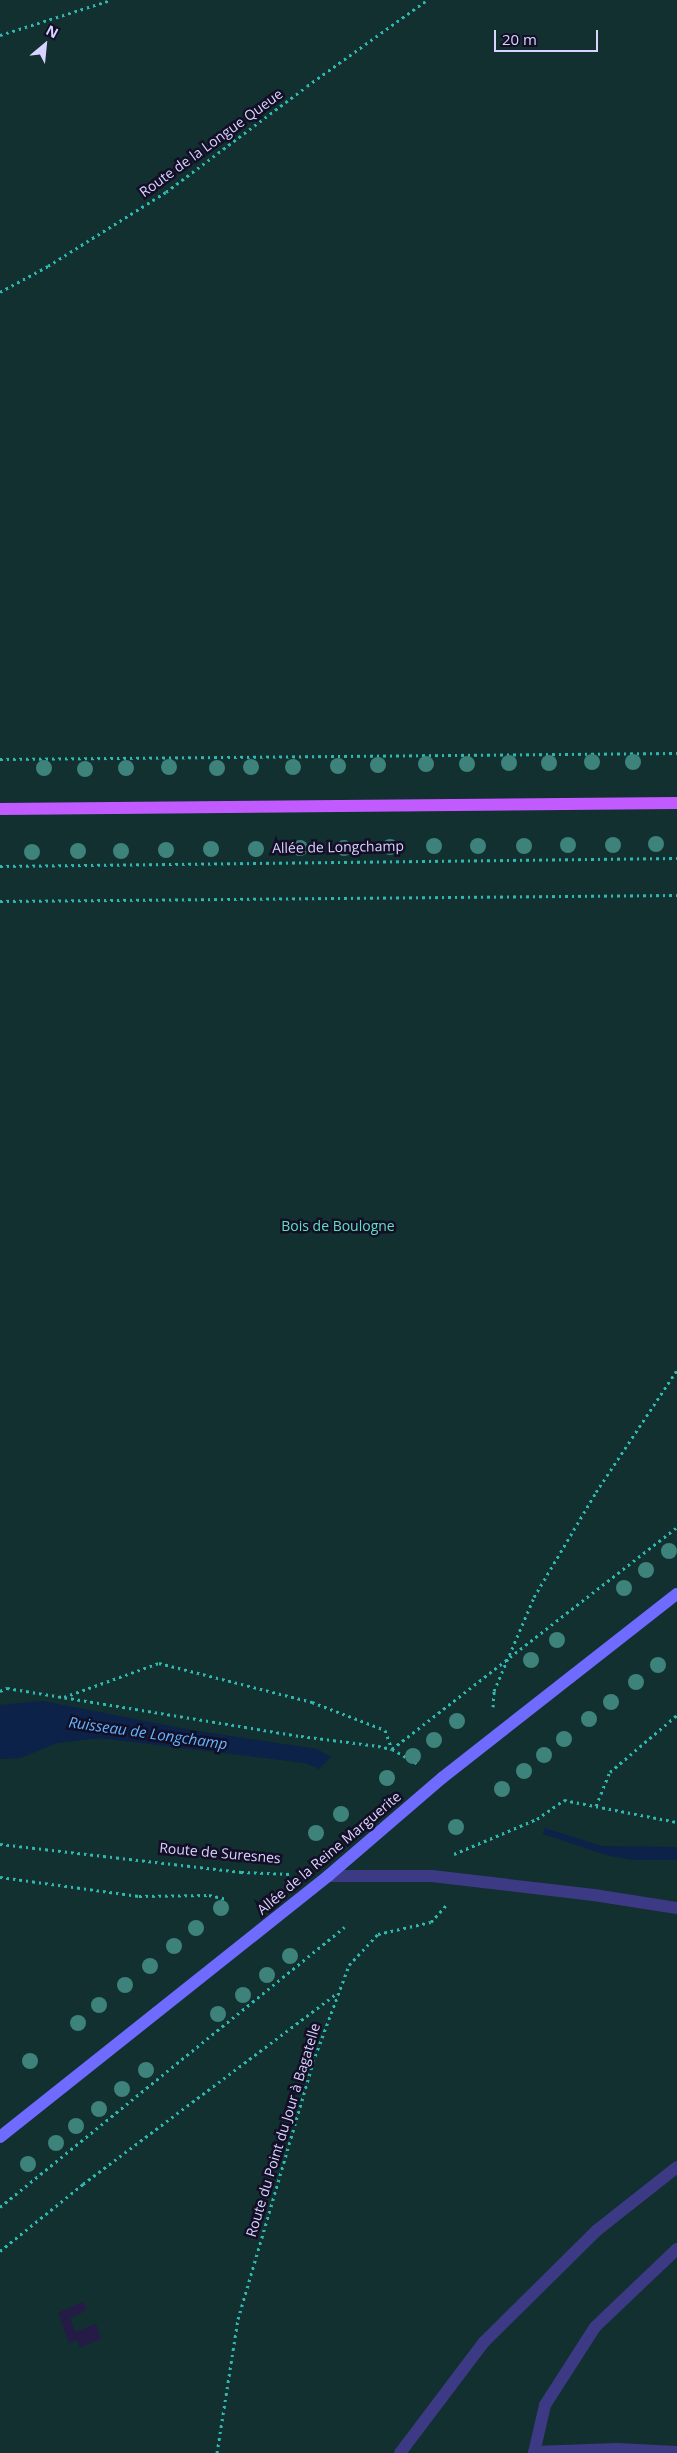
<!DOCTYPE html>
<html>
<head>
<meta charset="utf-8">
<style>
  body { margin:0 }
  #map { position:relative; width:677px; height:2453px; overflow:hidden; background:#130f26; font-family:"Open Sans",sans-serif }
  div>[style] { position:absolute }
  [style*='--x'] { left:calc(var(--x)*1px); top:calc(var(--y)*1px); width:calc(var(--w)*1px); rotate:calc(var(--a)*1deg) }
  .green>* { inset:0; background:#12302f }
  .water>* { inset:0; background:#0c2248 }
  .building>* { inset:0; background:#241b47 }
  .path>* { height:3px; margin-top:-1.5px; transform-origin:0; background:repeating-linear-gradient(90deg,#2fb8b0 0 2.5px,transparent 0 6.5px) }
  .service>* { height:12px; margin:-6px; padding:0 6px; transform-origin:6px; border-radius:6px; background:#3d3a85 }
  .minor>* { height:12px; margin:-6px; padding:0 6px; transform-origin:6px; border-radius:6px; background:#3d3a85 }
  .secondary>* { height:12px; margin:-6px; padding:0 6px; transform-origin:6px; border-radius:6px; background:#6f6bff }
  .primary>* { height:12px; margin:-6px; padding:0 6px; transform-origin:6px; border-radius:6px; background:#c25bff }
  .trees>* { width:16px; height:16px; margin:-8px; border-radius:50%; background:#3d827b }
  span { translate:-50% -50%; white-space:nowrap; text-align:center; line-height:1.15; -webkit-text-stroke:5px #130f26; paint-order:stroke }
  .street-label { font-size:14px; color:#d9d4ff }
  .park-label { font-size:14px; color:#5fe0c0 }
  .water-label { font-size:15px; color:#62b6ff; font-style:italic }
  .north { position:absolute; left:20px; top:20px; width:50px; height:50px; -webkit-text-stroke:4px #130f26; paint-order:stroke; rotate:28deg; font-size:14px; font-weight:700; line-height:20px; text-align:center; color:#d9d4ff }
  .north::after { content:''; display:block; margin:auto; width:18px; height:22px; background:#d9d4ff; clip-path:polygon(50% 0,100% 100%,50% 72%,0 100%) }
  .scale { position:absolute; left:494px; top:30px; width:104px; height:22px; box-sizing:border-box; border:2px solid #d9d4ff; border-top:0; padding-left:6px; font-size:15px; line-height:18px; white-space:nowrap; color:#d9d4ff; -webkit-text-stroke:4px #130f26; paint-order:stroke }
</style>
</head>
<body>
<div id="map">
  <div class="green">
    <i style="clip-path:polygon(0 0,677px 0,677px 2453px,0 2453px)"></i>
  </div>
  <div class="water">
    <i style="clip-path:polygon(43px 1701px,191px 1730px,317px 1749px,331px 1757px,319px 1769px,305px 1763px,100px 1738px,57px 1743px,21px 1758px,0 1759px,0 1705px)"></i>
    <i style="clip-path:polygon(545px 1828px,602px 1846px,677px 1847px,677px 1860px,633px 1860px,609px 1856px,543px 1834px)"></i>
  </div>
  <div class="building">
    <i style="clip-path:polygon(83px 2302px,87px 2310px,70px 2318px,76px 2332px,96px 2324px,101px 2339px,80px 2348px,77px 2340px,69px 2343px,58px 2313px)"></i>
  </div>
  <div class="path">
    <i style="--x:0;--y:35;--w:116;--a:-17.5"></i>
    <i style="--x:0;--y:292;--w:55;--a:-28.4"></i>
    <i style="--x:48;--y:266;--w:139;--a:-32.1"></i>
    <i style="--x:166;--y:192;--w:176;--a:-36.9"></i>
    <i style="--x:307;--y:86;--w:148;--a:-35.6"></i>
    <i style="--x:0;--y:759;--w:677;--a:-0.51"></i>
    <i style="--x:0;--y:866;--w:677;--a:-0.68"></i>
    <i style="--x:0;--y:901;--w:677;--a:-0.51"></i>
    <i style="--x:0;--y:1691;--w:8;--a:-23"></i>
    <i style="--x:7;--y:1688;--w:298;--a:9.3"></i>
    <i style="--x:301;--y:1736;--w:78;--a:7.4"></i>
    <i style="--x:378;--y:1746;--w:14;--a:12"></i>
    <i style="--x:392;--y:1749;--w:32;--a:30"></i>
    <i style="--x:64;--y:1697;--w:101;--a:-19.7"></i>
    <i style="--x:159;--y:1663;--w:158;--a:14.3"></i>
    <i style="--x:312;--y:1702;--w:78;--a:21"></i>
    <i style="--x:385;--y:1730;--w:20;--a:70"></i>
    <i style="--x:392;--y:1749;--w:361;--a:-37.9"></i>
    <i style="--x:493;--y:1707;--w:16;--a:-86"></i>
    <i style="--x:494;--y:1691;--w:102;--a:-66.9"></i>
    <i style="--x:534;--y:1597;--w:122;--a:-59.4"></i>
    <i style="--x:596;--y:1492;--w:146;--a:-56.4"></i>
    <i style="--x:596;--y:1806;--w:37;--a:-68"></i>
    <i style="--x:610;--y:1772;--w:88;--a:-40.4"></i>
    <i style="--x:0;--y:1844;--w:243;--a:6.6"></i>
    <i style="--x:241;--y:1872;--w:49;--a:2.3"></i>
    <i style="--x:454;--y:1854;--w:90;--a:-22.9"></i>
    <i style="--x:537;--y:1819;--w:33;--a:-35"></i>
    <i style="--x:564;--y:1800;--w:115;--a:11"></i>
    <i style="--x:0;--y:1877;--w:140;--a:7.8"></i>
    <i style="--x:139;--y:1896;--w:70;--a:-0.8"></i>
    <i style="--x:209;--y:1895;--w:17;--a:13"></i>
    <i style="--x:0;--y:2207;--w:444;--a:-39.1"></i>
    <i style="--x:0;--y:2251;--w:107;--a:-38.9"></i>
    <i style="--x:83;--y:2184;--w:318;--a:-36.9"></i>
    <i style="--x:217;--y:2453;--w:136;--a:-81.1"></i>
    <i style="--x:238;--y:2319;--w:268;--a:-73.7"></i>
    <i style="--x:313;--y:2062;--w:103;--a:-69.6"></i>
    <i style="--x:349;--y:1965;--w:42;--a:-46.9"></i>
    <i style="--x:378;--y:1934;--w:54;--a:-12.8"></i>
    <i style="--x:431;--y:1922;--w:25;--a:-48"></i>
  </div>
  <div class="service">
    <i style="--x:534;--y:2452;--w:83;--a:-2.1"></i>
    <i style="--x:617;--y:2449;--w:60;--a:2.9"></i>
    <i style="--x:534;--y:2453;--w:49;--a:-77.1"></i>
    <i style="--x:545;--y:2405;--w:93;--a:-57.3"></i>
    <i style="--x:595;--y:2327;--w:113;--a:-43.6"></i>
  </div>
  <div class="minor">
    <i style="--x:328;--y:1876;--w:104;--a:0"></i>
    <i style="--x:432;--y:1876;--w:163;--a:6.7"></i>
    <i style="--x:594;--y:1895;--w:84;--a:8.9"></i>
    <i style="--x:400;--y:2453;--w:139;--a:-52.9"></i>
    <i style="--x:484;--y:2342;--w:158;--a:-44.7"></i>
    <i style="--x:596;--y:2231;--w:103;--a:-38.3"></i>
  </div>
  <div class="secondary">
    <i style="--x:0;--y:2137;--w:419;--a:-38.5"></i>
    <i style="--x:328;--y:1876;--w:150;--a:-40.7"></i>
    <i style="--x:442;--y:1778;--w:298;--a:-38.1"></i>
  </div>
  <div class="primary">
    <i style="--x:0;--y:809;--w:677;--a:-0.51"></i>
  </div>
  <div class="trees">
    <i style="left:592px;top:762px"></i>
    <i style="left:633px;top:762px"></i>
    <i style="left:509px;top:763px"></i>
    <i style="left:549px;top:763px"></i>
    <i style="left:426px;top:764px"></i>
    <i style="left:467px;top:764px"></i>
    <i style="left:378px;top:765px"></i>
    <i style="left:338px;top:766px"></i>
    <i style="left:169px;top:767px"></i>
    <i style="left:251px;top:767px"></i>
    <i style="left:293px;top:767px"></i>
    <i style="left:44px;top:768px"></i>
    <i style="left:126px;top:768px"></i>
    <i style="left:217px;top:768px"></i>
    <i style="left:85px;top:769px"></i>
    <i style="left:656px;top:844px"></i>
    <i style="left:568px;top:845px"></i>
    <i style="left:613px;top:845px"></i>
    <i style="left:434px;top:846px"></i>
    <i style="left:478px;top:846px"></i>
    <i style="left:524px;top:846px"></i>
    <i style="left:390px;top:847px"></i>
    <i style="left:300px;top:848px"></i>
    <i style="left:344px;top:848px"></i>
    <i style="left:211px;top:849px"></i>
    <i style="left:256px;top:849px"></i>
    <i style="left:166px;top:850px"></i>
    <i style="left:78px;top:851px"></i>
    <i style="left:121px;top:851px"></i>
    <i style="left:32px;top:852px"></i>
    <i style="left:669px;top:1551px"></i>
    <i style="left:646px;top:1570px"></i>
    <i style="left:624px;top:1588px"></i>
    <i style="left:557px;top:1640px"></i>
    <i style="left:531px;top:1660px"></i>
    <i style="left:658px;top:1665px"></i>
    <i style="left:636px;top:1682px"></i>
    <i style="left:611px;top:1702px"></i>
    <i style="left:589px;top:1719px"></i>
    <i style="left:457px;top:1721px"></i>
    <i style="left:564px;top:1739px"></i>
    <i style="left:434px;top:1740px"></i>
    <i style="left:544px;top:1755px"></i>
    <i style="left:413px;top:1756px"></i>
    <i style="left:524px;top:1771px"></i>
    <i style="left:387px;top:1778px"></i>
    <i style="left:502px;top:1789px"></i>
    <i style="left:341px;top:1814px"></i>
    <i style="left:456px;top:1827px"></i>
    <i style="left:316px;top:1833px"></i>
    <i style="left:221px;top:1908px"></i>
    <i style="left:196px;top:1928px"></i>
    <i style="left:174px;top:1946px"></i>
    <i style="left:290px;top:1956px"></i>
    <i style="left:150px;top:1966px"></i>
    <i style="left:267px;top:1975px"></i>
    <i style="left:125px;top:1985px"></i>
    <i style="left:243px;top:1995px"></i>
    <i style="left:99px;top:2005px"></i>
    <i style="left:218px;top:2014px"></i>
    <i style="left:78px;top:2023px"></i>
    <i style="left:30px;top:2061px"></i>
    <i style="left:146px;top:2070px"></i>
    <i style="left:122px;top:2089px"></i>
    <i style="left:99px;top:2109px"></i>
    <i style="left:76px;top:2126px"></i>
    <i style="left:56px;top:2143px"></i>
    <i style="left:28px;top:2164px"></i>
  </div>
  <div class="street-label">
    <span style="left:211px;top:143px;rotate:-36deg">Route de la Longue Queue</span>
    <span style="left:338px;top:847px;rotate:-1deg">Allée de Longchamp</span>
    <span style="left:220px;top:1853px;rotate:5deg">Route de Suresnes</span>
    <span style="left:329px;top:1853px;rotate:-40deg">Allée de la Reine Marguerite</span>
    <span style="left:283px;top:2130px;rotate:-73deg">Route du Point du Jour à Bagatelle</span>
  </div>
  <div class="park-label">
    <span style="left:338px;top:1226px">Bois de Boulogne</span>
  </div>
  <div class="water-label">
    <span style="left:148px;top:1733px;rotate:8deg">Ruisseau de Longchamp</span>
  </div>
  <div class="north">N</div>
  <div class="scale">20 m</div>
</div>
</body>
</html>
